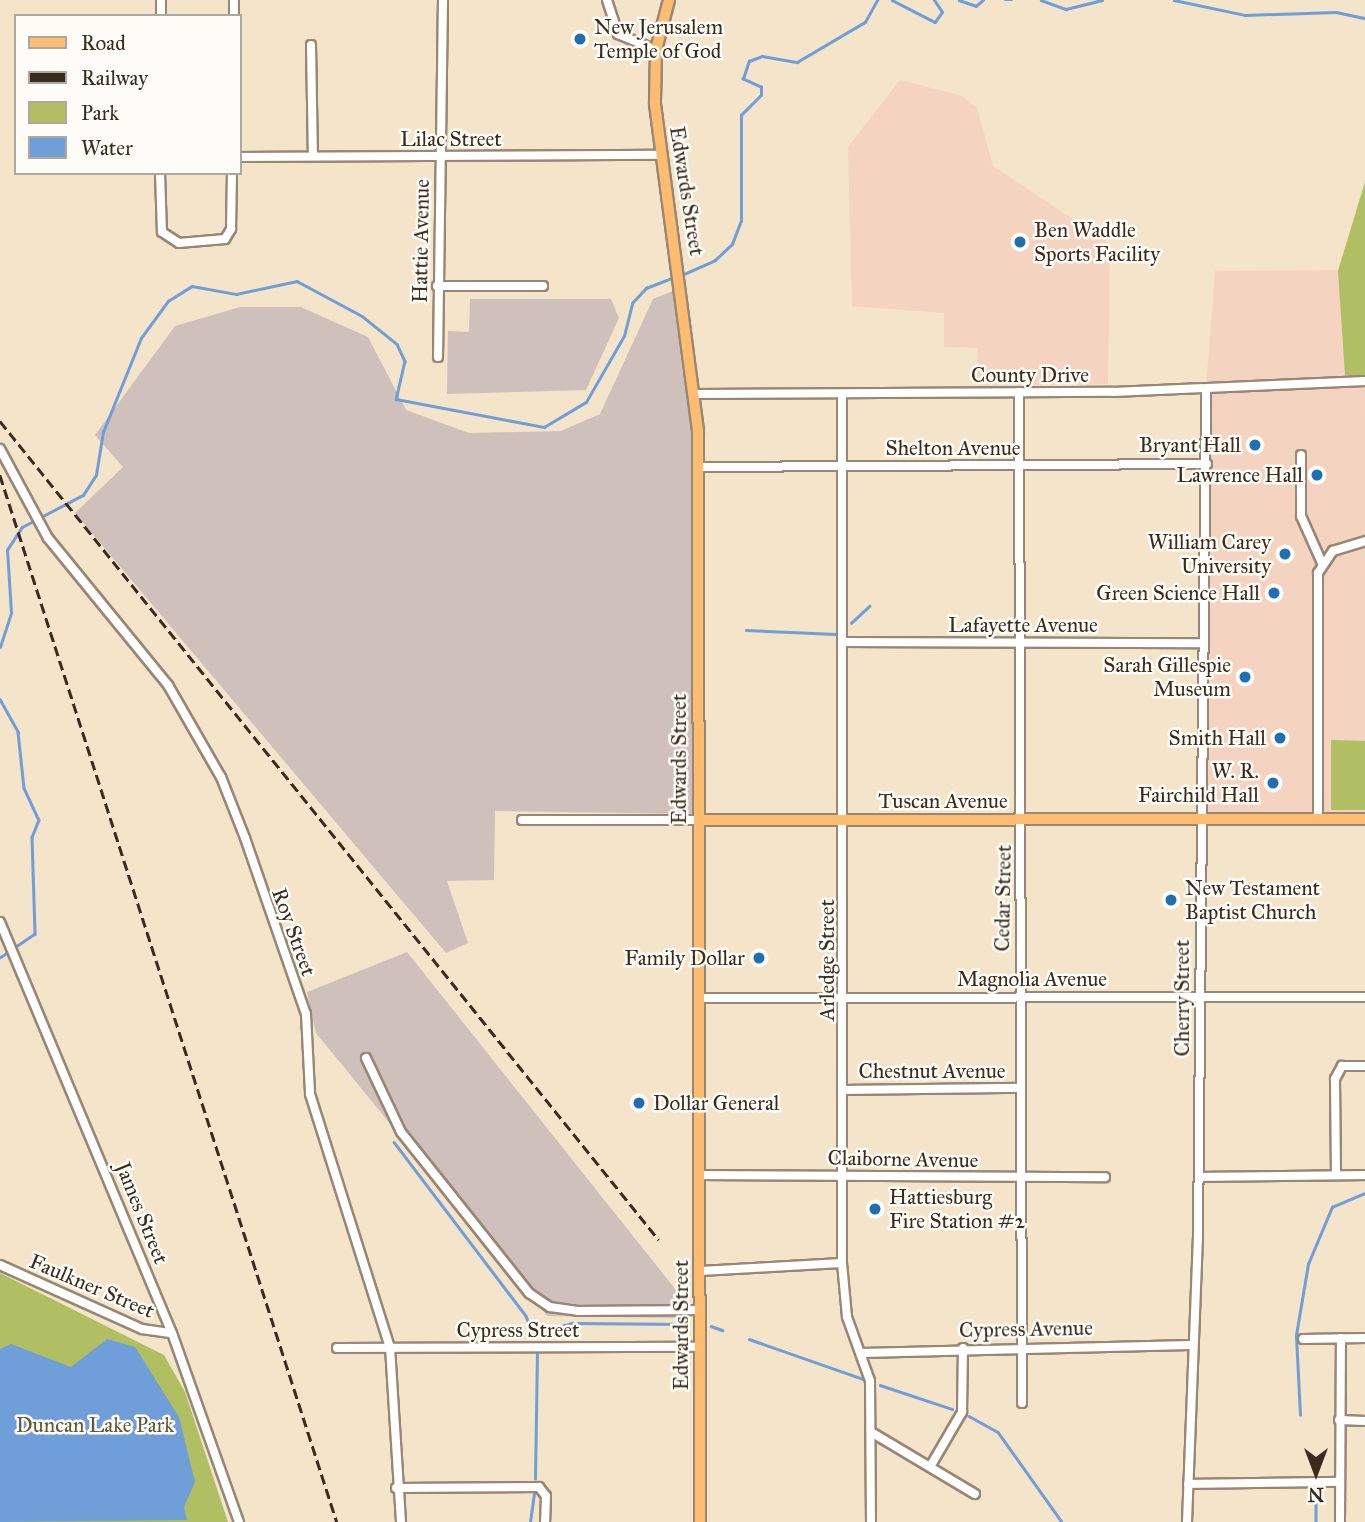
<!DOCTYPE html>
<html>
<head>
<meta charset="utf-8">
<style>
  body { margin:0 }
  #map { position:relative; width:1365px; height:1522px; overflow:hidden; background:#f3e4ca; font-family:"IM FELL Great Primer",serif }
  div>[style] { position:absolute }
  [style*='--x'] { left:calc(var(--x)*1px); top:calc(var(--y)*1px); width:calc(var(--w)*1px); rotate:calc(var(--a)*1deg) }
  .built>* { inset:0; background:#f4d3c0 }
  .industrial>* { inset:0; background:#d0c0bc }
  .green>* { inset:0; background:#afbf61 }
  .water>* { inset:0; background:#6f9ed8 }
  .stream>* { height:2.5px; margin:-1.25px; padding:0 1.25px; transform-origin:1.25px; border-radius:1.25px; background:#6f9ed8 }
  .roads { filter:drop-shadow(2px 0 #978774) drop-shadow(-2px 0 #978774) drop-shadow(0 2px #978774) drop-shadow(0 -2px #978774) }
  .minor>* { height:8px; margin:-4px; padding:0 4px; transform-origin:4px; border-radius:4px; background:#fff }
  .major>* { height:10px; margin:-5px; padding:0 5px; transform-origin:5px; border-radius:5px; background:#febc70 }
  .rail>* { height:2.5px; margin-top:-1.25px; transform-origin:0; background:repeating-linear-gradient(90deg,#3b2a1e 0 10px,transparent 0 15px) }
  .dots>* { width:19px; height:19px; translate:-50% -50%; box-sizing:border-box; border:4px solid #fdfcf7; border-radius:50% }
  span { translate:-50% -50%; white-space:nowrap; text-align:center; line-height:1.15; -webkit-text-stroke:5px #fdfcf7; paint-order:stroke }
  .poi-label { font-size:21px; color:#3b2a1e }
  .left { translate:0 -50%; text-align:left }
  .right { translate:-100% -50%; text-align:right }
  .street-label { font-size:21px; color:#3b2a1e }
  .park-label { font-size:21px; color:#5e5732 }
  .legend { position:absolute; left:14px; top:14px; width:228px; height:161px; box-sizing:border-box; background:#fdfcf7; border:2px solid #afa8a0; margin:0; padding:9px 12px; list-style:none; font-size:21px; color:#3b2a1e }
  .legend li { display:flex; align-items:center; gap:14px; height:35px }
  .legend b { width:35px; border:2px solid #afa8a0 }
  .north { position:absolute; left:1281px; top:1438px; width:70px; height:70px; -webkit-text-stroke:5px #fdfcf7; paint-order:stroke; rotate:180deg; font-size:19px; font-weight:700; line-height:28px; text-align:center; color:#3b2a1e }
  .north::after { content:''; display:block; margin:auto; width:24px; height:32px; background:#3b2a1e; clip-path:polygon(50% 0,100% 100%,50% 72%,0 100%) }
</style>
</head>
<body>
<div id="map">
  <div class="built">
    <i style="clip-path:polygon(900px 80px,962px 96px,977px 108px,993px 166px,1110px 244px,1108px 384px,977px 386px,978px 348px,944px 347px,944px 313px,852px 306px,848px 147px)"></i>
    <i style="clip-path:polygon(1365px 182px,1365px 819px,1199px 820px,1206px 389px,1215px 271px,1338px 270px)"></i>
  </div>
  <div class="industrial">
    <i style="clip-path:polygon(676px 290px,691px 405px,693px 814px,495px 811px,494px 880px,447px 881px,468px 943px,446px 953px,75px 513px,123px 467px,95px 435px,175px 326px,240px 307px,301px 307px,368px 337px,406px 410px,469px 433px,561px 431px,600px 414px,653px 299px)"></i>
    <i style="clip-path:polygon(470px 299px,611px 299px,619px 318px,586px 390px,447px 394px,448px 331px,469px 332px)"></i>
    <i style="clip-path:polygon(407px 952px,676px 1290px,678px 1318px,547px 1316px,316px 1033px,307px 992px)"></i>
  </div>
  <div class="green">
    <i style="clip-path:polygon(1365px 182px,1365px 375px,1345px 375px,1338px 271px)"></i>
    <i style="clip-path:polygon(1331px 740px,1365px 741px,1365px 810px,1331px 810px)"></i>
    <i style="clip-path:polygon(0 1273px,164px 1355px,185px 1392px,228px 1522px,0 1522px)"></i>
  </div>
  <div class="water">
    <i style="clip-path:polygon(107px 1339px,135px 1347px,179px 1417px,195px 1482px,184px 1507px,187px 1520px,0 1522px,0 1349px,11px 1344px,71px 1367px)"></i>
  </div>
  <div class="stream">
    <i style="--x:892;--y:0;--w:48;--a:27.1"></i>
    <i style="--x:935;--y:22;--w:12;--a:-55"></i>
    <i style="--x:942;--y:12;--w:14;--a:-124"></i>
    <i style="--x:959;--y:0;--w:18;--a:19"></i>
    <i style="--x:976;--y:6;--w:9;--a:-41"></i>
    <i style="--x:1005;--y:0;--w:7;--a:0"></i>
    <i style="--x:1041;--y:0;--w:27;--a:20"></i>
    <i style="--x:1066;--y:9;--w:37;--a:-14"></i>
    <i style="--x:1174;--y:0;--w:73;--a:11.9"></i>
    <i style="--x:1245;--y:15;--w:91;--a:-1.9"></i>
    <i style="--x:1336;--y:12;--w:30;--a:12"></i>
    <i style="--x:682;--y:275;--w:36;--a:-24"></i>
    <i style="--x:715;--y:260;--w:23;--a:-43"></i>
    <i style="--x:732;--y:244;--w:25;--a:-69"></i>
    <i style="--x:741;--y:221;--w:106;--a:-90"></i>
    <i style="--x:741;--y:115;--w:28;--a:-45"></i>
    <i style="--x:761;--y:95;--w:8;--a:-90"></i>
    <i style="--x:761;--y:87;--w:20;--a:-156"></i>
    <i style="--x:743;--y:79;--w:19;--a:-72"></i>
    <i style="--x:749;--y:61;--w:14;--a:-21"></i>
    <i style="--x:762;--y:56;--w:36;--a:10"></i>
    <i style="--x:797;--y:62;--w:79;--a:-30.5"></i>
    <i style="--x:865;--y:22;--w:25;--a:-61"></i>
    <i style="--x:851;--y:623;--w:25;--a:-43"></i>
    <i style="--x:746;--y:630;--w:89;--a:2.6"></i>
    <i style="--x:0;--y:647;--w:36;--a:-72"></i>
    <i style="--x:11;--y:613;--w:63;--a:-93.6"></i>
    <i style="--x:7;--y:550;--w:27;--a:-57"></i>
    <i style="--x:22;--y:527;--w:69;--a:-27.7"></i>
    <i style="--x:83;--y:495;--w:24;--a:-57"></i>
    <i style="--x:96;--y:475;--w:44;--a:-80.8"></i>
    <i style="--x:103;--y:432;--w:101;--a:-68"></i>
    <i style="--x:141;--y:338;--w:46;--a:-53.9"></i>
    <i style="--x:168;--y:301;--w:28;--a:-32"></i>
    <i style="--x:192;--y:286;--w:45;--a:10.3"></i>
    <i style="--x:236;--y:294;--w:62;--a:-12"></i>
    <i style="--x:297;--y:281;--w:74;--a:28.3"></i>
    <i style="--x:362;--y:316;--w:45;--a:38.7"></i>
    <i style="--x:397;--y:344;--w:19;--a:65"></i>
    <i style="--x:405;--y:361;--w:39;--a:103"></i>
    <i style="--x:396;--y:399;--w:151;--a:10.7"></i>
    <i style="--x:544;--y:427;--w:49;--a:-30.8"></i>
    <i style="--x:586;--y:402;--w:76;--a:-60.1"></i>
    <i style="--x:624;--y:336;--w:34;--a:-76"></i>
    <i style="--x:632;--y:303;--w:21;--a:-47"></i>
    <i style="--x:646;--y:288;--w:31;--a:-21"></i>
    <i style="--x:0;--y:699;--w:38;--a:61"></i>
    <i style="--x:18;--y:732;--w:56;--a:83.9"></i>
    <i style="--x:24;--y:788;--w:35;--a:65"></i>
    <i style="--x:39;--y:820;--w:18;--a:112"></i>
    <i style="--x:32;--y:837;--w:97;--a:88.2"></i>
    <i style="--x:35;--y:934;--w:42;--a:145.6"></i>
    <i style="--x:394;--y:1142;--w:218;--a:52.8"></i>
    <i style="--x:526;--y:1316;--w:22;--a:68"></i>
    <i style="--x:711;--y:1326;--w:12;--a:20"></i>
    <i style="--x:533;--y:1334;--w:41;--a:-15.8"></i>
    <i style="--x:572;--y:1323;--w:116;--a:0.5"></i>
    <i style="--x:749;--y:1339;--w:121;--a:19.3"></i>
    <i style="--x:880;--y:1385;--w:76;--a:18.4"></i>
    <i style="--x:1300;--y:1415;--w:80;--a:-92.9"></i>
    <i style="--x:1296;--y:1335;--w:72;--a:-80.4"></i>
    <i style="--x:1308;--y:1264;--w:62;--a:-67.2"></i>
    <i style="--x:1332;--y:1207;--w:36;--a:-23"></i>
    <i style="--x:969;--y:1416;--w:33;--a:29"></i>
    <i style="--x:998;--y:1432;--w:110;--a:54.6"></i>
    <i style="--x:535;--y:1479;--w:125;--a:-89.1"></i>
    <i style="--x:1316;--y:1490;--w:32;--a:90"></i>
    <i style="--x:530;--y:1522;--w:28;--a:-82"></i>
  </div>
  <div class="roads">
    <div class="minor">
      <i style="--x:607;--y:0;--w:36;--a:72"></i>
      <i style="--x:618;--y:34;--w:41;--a:22.8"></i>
      <i style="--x:161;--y:16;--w:16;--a:-90"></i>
      <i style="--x:234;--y:16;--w:16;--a:-90"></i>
      <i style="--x:311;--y:45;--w:111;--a:89"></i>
      <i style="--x:240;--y:157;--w:422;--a:-0.3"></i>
      <i style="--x:160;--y:173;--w:59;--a:88.1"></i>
      <i style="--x:162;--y:232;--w:20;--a:33"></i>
      <i style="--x:179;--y:243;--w:46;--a:-5"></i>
      <i style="--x:225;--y:239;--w:12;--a:-59"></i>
      <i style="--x:231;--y:229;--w:56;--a:-89"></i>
      <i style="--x:437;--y:286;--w:106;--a:0"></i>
      <i style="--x:438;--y:357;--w:357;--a:-89.2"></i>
      <i style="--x:1019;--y:392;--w:1011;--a:89.83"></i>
      <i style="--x:696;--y:394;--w:417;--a:-0.3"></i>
      <i style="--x:1113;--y:392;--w:252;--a:-2.5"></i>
      <i style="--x:842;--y:394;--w:869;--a:90"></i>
      <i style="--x:842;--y:1263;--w:54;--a:84.7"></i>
      <i style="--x:847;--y:1317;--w:68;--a:70.2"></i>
      <i style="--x:870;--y:1381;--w:141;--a:89.6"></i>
      <i style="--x:0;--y:449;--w:101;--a:61.7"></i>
      <i style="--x:48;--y:538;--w:190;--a:50.8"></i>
      <i style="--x:168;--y:685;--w:106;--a:60.1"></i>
      <i style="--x:221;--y:777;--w:66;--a:68.5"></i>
      <i style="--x:245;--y:838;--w:186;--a:70.9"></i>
      <i style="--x:306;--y:1014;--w:80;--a:87.1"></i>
      <i style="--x:310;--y:1094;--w:265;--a:72.5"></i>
      <i style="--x:390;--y:1347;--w:175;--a:86.4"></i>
      <i style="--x:1301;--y:455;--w:61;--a:90"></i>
      <i style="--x:1301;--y:516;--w:51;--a:65.9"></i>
      <i style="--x:699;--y:467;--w:508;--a:-0.34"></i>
      <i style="--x:843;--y:642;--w:361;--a:0.2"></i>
      <i style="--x:522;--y:820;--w:177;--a:0"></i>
      <i style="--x:1318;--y:820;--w:247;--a:-90"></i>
      <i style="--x:1318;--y:573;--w:27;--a:-56"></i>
      <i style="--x:1333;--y:551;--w:34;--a:-17"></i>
      <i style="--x:0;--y:922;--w:446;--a:67.3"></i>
      <i style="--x:172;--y:1333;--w:201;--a:70.5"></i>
      <i style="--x:699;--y:998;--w:666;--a:-0.09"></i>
      <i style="--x:366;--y:1058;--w:82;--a:64.7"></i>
      <i style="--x:401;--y:1132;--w:206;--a:51.5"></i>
      <i style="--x:529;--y:1293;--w:25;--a:34"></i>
      <i style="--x:550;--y:1307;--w:28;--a:8"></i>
      <i style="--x:578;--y:1311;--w:122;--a:-0.5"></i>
      <i style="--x:845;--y:1090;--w:175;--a:-0.7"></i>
      <i style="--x:700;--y:1175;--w:405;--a:0.3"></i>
      <i style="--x:1336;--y:1175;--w:96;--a:-90.6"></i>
      <i style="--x:1335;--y:1079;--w:15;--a:-62"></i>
      <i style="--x:1342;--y:1066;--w:23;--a:0"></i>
      <i style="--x:1199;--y:1177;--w:166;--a:-0.7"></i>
      <i style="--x:0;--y:1265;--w:156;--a:24.3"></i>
      <i style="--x:142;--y:1329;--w:30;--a:8"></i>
      <i style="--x:700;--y:1271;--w:142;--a:-3.2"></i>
      <i style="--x:1303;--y:1339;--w:62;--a:-0.9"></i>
      <i style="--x:337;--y:1348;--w:363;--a:-0.2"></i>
      <i style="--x:862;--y:1353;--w:328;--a:-1.4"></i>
      <i style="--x:1339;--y:1420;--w:26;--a:2"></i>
      <i style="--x:871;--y:1432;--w:121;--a:30.8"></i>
      <i style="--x:930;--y:1467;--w:64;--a:-59.8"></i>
      <i style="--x:962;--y:1412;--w:64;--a:-89.1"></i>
      <i style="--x:1188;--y:1484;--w:152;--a:-0.8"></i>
      <i style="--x:396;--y:1488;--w:143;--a:-0.4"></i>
      <i style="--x:539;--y:1487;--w:11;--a:52"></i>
      <i style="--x:546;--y:1496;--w:26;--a:92"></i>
      <i style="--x:1187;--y:1522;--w:284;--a:-87.8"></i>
      <i style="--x:1198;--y:1238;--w:849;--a:-89.46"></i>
      <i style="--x:1340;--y:1522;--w:184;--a:-89.7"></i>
    </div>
    <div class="major">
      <i style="--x:669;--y:0;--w:52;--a:104.6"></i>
      <i style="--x:656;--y:50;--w:54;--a:91.1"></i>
      <i style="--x:655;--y:104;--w:329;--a:82.5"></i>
      <i style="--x:698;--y:430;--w:1092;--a:89.9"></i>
      <i style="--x:699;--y:820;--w:666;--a:-0.09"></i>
    </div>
  </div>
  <div class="rail">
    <i style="--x:0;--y:421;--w:1051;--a:51.18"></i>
    <i style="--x:0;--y:475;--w:1100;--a:72.16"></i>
  </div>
  <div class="dots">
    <i style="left:580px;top:39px;background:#1f6fb2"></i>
    <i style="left:1020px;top:242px;background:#1f6fb2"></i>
    <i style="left:1255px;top:445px;background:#1f6fb2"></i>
    <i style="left:1317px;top:475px;background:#1f6fb2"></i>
    <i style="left:1285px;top:554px;background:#1f6fb2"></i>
    <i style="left:1274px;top:593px;background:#1f6fb2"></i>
    <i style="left:1245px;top:677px;background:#1f6fb2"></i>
    <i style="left:1280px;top:738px;background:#1f6fb2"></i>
    <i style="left:1273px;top:783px;background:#1f6fb2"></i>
    <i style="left:1171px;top:900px;background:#1f6fb2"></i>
    <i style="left:759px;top:958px;background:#1f6fb2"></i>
    <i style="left:639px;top:1103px;background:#1f6fb2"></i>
    <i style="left:875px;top:1209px;background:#1f6fb2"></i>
  </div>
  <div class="poi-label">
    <span class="left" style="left:594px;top:39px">New Jerusalem<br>Temple of God</span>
    <span class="left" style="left:1034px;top:242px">Ben Waddle<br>Sports Facility</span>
    <span class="right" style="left:1241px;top:445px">Bryant Hall</span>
    <span class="right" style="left:1303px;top:475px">Lawrence Hall</span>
    <span class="right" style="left:1271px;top:554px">William Carey<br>University</span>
    <span class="right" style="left:1260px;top:593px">Green Science Hall</span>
    <span class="right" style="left:1231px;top:677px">Sarah Gillespie<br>Museum</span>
    <span class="right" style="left:1266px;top:738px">Smith Hall</span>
    <span class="right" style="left:1259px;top:783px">W. R.<br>Fairchild Hall</span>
    <span class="left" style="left:1185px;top:900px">New Testament<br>Baptist Church</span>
    <span class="right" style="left:745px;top:958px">Family Dollar</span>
    <span class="left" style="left:653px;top:1103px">Dollar General</span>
    <span class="left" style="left:889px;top:1209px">Hattiesburg<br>Fire Station #2</span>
  </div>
  <div class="street-label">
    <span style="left:451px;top:139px">Lilac Street</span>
    <span style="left:687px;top:191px;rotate:81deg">Edwards Street</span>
    <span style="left:421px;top:241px;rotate:-89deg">Hattie Avenue</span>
    <span style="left:1030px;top:375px">County Drive</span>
    <span style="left:953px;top:448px">Shelton Avenue</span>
    <span style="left:1023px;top:625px">Lafayette Avenue</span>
    <span style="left:679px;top:759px;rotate:-90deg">Edwards Street</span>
    <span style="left:943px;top:801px">Tuscan Avenue</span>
    <span style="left:1003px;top:898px;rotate:-89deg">Cedar Street</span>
    <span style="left:294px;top:932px;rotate:70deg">Roy Street</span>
    <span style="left:827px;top:960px;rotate:-90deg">Arledge Street</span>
    <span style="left:1032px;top:979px">Magnolia Avenue</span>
    <span style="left:1182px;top:998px;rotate:-90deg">Cherry Street</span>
    <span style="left:932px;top:1071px">Chestnut Avenue</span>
    <span style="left:903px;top:1159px;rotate:1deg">Claiborne Avenue</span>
    <span style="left:142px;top:1213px;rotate:68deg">James Street</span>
    <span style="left:92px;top:1286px;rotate:23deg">Faulkner Street</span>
    <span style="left:681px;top:1325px;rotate:-90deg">Edwards Street</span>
    <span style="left:1026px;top:1329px;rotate:-1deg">Cypress Avenue</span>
    <span style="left:518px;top:1330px">Cypress Street</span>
  </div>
  <div class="park-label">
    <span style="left:95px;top:1425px">Duncan Lake Park</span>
  </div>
  <ul class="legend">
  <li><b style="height:9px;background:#febc70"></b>Road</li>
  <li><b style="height:9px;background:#3b2a1e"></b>Railway</li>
  <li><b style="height:19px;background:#afbf61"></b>Park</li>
  <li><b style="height:19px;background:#6f9ed8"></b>Water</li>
  </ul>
  <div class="north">N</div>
</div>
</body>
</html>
